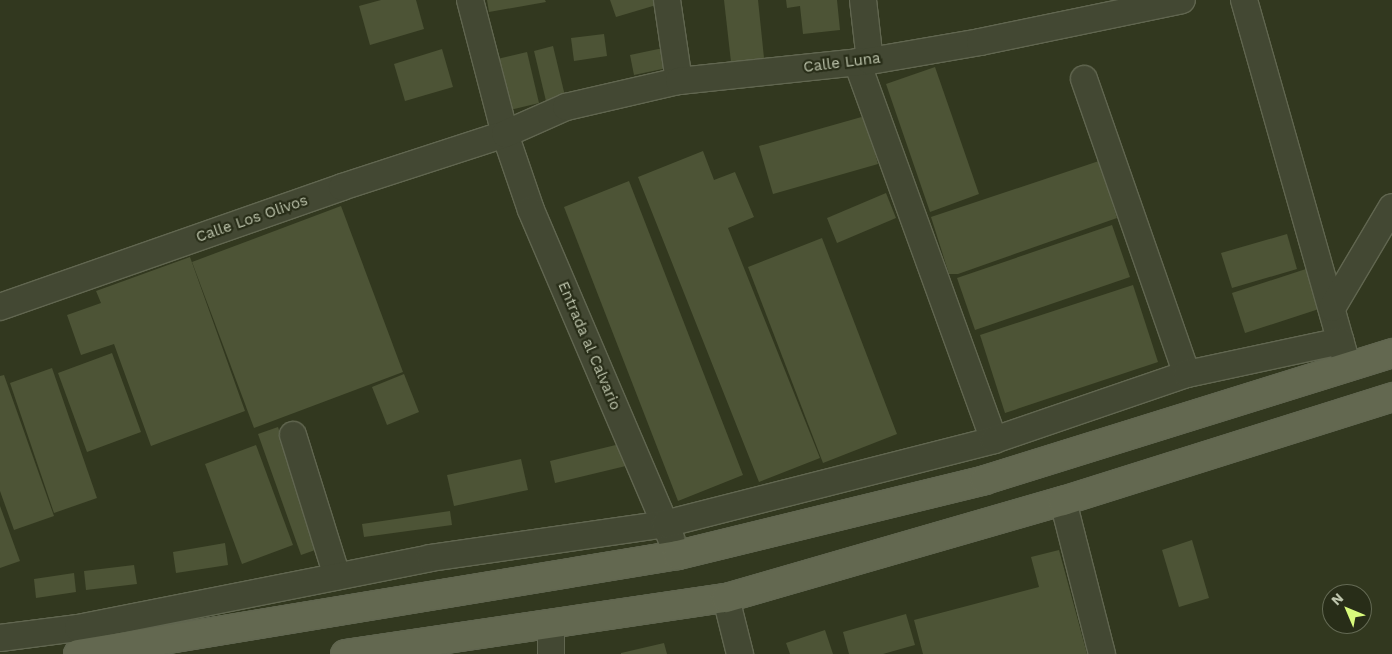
<!DOCTYPE html>
<html>
<head>
<meta charset="utf-8">
<style>
  body { margin:0 }
  #map { position:relative; width:1392px; height:654px; overflow:hidden; background:#32381f; font-family:"Work Sans",sans-serif }
  div>[style] { position:absolute }
  [style*='--x'] { left:calc(var(--x)*1px); top:calc(var(--y)*1px); width:calc(var(--w)*1px); rotate:calc(var(--a)*1deg) }
  .building>* { inset:0; background:#4d5436 }
  .roads { filter:drop-shadow(1px 0 #616650) drop-shadow(-1px 0 #616650) drop-shadow(0 1px #616650) drop-shadow(0 -1px #616650) }
  .minor>* { height:26px; margin:-13px; padding:0 13px; transform-origin:13px; border-radius:13px; background:#434833 }
  .major>* { height:28px; margin:-14px; padding:0 14px; transform-origin:14px; border-radius:14px; background:#636850 }
  span { translate:-50% -50%; white-space:nowrap; text-align:center; line-height:1.15; -webkit-text-stroke:4.5px #282d18; paint-order:stroke }
  .street-label { font-size:15px; color:#bec5ad }
  .north { position:absolute; left:1322px; top:584px; width:50px; height:50px; box-sizing:border-box; background:#282d18; border:1px solid #646a54; border-radius:50%; rotate:315deg; font-size:14px; font-weight:700; line-height:20px; text-align:center; color:#bec5ad }
  .north::after { content:''; display:block; margin:auto; width:18px; height:22px; background:#d9fb7c; clip-path:polygon(50% 0,100% 100%,50% 72%,0 100%) }
</style>
</head>
<body>
<div id="map">
  <div class="building">
    <i style="clip-path:polygon(381px 0,416px 0,424px 29px,370px 45px,359px 6px)"></i>
    <i style="clip-path:polygon(487px 0,545px 0,546px 2px,489px 12px)"></i>
    <i style="clip-path:polygon(610px 0,663px 0,663px 3px,616px 17px)"></i>
    <i style="clip-path:polygon(724px 0,758px 0,764px 58px,731px 62px)"></i>
    <i style="clip-path:polygon(786px 0,837px 0,840px 30px,803px 34px,800px 6px,787px 8px)"></i>
    <i style="clip-path:polygon(604px 34px,607px 56px,574px 61px,571px 38px)"></i>
    <i style="clip-path:polygon(553px 46px,565px 96px,546px 101px,534px 51px)"></i>
    <i style="clip-path:polygon(663px 48px,667px 68px,634px 75px,630px 55px)"></i>
    <i style="clip-path:polygon(442px 49px,453px 87px,405px 101px,394px 64px)"></i>
    <i style="clip-path:polygon(527px 52px,539px 103px,502px 112px,489px 61px)"></i>
    <i style="clip-path:polygon(935px 67px,979px 194px,930px 212px,886px 84px)"></i>
    <i style="clip-path:polygon(865px 116px,878px 164px,773px 194px,759px 146px)"></i>
    <i style="clip-path:polygon(703px 151px,714px 180px,735px 172px,754px 217px,728px 228px,820px 458px,759px 482px,638px 177px)"></i>
    <i style="clip-path:polygon(1099px 161px,1117px 218px,958px 274px,949px 274px,931px 217px)"></i>
    <i style="clip-path:polygon(629px 181px,743px 475px,678px 501px,564px 207px)"></i>
    <i style="clip-path:polygon(886px 193px,896px 218px,837px 243px,827px 218px)"></i>
    <i style="clip-path:polygon(341px 206px,403px 372px,254px 428px,192px 262px)"></i>
    <i style="clip-path:polygon(1112px 225px,1130px 277px,975px 330px,957px 278px)"></i>
    <i style="clip-path:polygon(1287px 234px,1297px 269px,1232px 288px,1221px 253px)"></i>
    <i style="clip-path:polygon(822px 238px,897px 434px,823px 463px,748px 267px)"></i>
    <i style="clip-path:polygon(190px 257px,245px 411px,151px 446px,114px 344px,81px 355px,67px 315px,101px 303px,96px 291px)"></i>
    <i style="clip-path:polygon(1309px 268px,1322px 308px,1245px 333px,1232px 293px)"></i>
    <i style="clip-path:polygon(1133px 285px,1158px 362px,1005px 413px,980px 335px)"></i>
    <i style="clip-path:polygon(112px 353px,141px 432px,87px 452px,58px 373px)"></i>
    <i style="clip-path:polygon(52px 368px,97px 498px,54px 513px,10px 383px)"></i>
    <i style="clip-path:polygon(404px 374px,419px 412px,387px 425px,372px 387px)"></i>
    <i style="clip-path:polygon(4px 375px,54px 516px,14px 530px,0 491px,0 376px)"></i>
    <i style="clip-path:polygon(278px 427px,321px 548px,301px 555px,258px 434px)"></i>
    <i style="clip-path:polygon(624px 443px,630px 465px,555px 483px,550px 461px)"></i>
    <i style="clip-path:polygon(256px 445px,293px 545px,242px 564px,205px 464px)"></i>
    <i style="clip-path:polygon(521px 459px,528px 490px,454px 506px,447px 475px)"></i>
    <i style="clip-path:polygon(0 506px,20px 561px,0 568px)"></i>
    <i style="clip-path:polygon(450px 511px,452px 525px,364px 537px,362px 524px)"></i>
    <i style="clip-path:polygon(1192px 540px,1209px 598px,1179px 607px,1162px 550px)"></i>
    <i style="clip-path:polygon(225px 543px,228px 565px,176px 573px,173px 552px)"></i>
    <i style="clip-path:polygon(1059px 550px,1087px 654px,923px 654px,914px 620px,1039px 587px,1031px 557px)"></i>
    <i style="clip-path:polygon(134px 565px,137px 584px,86px 590px,84px 571px)"></i>
    <i style="clip-path:polygon(74px 573px,76px 592px,36px 598px,34px 579px)"></i>
    <i style="clip-path:polygon(906px 614px,915px 645px,883px 654px,849px 654px,843px 632px)"></i>
    <i style="clip-path:polygon(825px 630px,833px 654px,790px 654px,786px 643px)"></i>
    <i style="clip-path:polygon(664px 643px,667px 654px,621px 654px,621px 653px)"></i>
  </div>
  <div class="roads">
    <div class="minor">
      <i style="--x:470;--y:0;--w:138;--a:75.4"></i>
      <i style="--x:505;--y:134;--w:80;--a:71.1"></i>
      <i style="--x:531;--y:210;--w:358;--a:66.9"></i>
      <i style="--x:667;--y:0;--w:82;--a:81.6"></i>
      <i style="--x:863;--y:0;--w:61;--a:83.5"></i>
      <i style="--x:1244;--y:0;--w:372;--a:74.2"></i>
      <i style="--x:857;--y:62;--w:402;--a:70.1"></i>
      <i style="--x:1084;--y:79;--w:312;--a:70.8"></i>
      <i style="--x:0;--y:307;--w:362;--a:-19.3"></i>
      <i style="--x:342;--y:187;--w:171;--a:-18"></i>
      <i style="--x:505;--y:134;--w:67;--a:-23.9"></i>
      <i style="--x:566;--y:107;--w:116;--a:-13"></i>
      <i style="--x:679;--y:81;--w:192;--a:-6"></i>
      <i style="--x:870;--y:61;--w:112;--a:-9.8"></i>
      <i style="--x:980;--y:42;--w:206;--a:-11.7"></i>
      <i style="--x:1332;--y:308;--w:117;--a:-59.3"></i>
      <i style="--x:293;--y:435;--w:148;--a:72.7"></i>
      <i style="--x:1063;--y:501;--w:158;--a:75.7"></i>
      <i style="--x:726;--y:598;--w:58;--a:76"></i>
      <i style="--x:551;--y:624;--w:30;--a:90"></i>
      <i style="--x:0;--y:638;--w:79;--a:-7.3"></i>
      <i style="--x:78;--y:628;--w:359;--a:-11.2"></i>
      <i style="--x:430;--y:558;--w:237;--a:-8.2"></i>
      <i style="--x:665;--y:524;--w:340;--a:-14.3"></i>
      <i style="--x:994;--y:440;--w:204;--a:-18.9"></i>
      <i style="--x:1187;--y:374;--w:157;--a:-12.1"></i>
    </div>
    <div class="major">
      <i style="--x:78;--y:654;--w:608;--a:-9.37"></i>
      <i style="--x:678;--y:555;--w:316;--a:-13.7"></i>
      <i style="--x:985;--y:480;--w:426;--a:-17.3"></i>
      <i style="--x:345;--y:654;--w:385;--a:-8.4"></i>
      <i style="--x:726;--y:598;--w:351;--a:-16.1"></i>
      <i style="--x:1063;--y:501;--w:345;--a:-17.5"></i>
    </div>
  </div>
  <div class="street-label">
    <span style="left:842px;top:63px;rotate:-7deg">Calle Luna</span>
    <span style="left:252px;top:219px;rotate:-19deg">Calle Los Olivos</span>
    <span style="left:589px;top:346px;rotate:67deg">Entrada al Calvario</span>
  </div>
  <div class="north">N</div>
</div>
</body>
</html>
